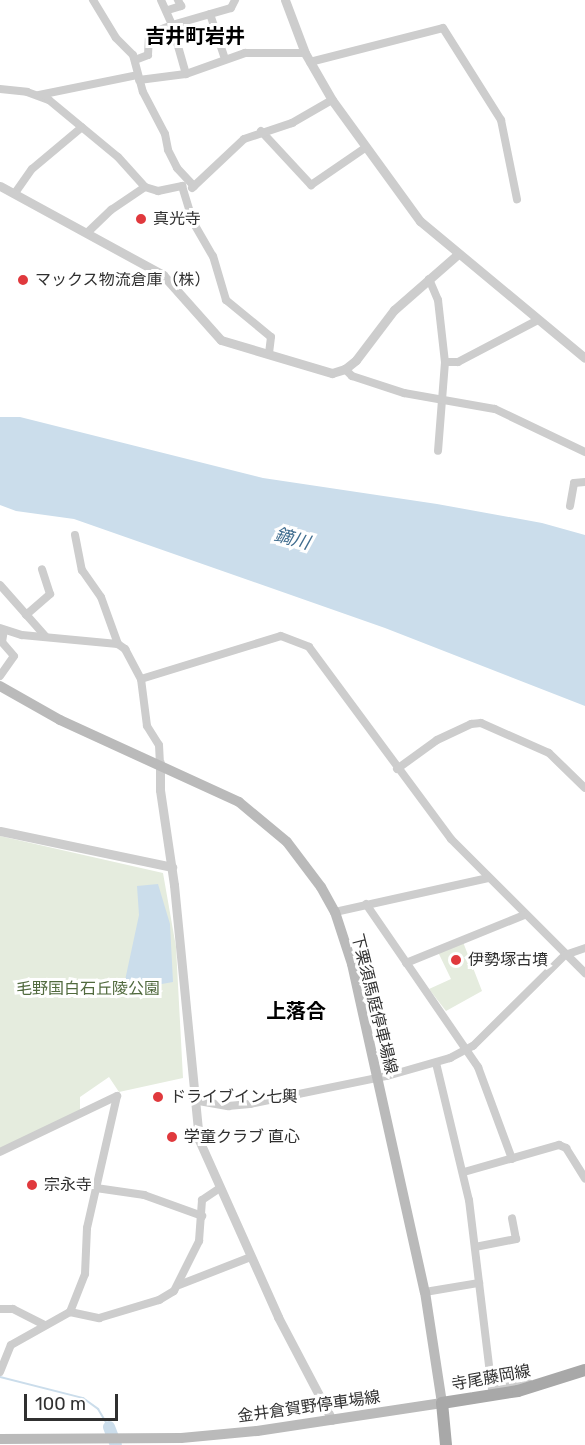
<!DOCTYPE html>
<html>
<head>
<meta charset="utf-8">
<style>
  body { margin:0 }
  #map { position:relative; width:585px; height:1445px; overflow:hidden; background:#fff; font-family:Rubik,"Noto Sans JP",sans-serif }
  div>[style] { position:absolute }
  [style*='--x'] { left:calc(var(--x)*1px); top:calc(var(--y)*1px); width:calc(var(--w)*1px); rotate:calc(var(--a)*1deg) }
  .green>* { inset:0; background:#e5ecde }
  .water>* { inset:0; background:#cbddeb }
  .stream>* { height:2px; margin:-1px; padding:0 1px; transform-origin:1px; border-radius:1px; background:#cbddeb }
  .river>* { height:12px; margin:-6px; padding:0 6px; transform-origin:6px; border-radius:6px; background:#cbddeb }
  .minor>* { height:8px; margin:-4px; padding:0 4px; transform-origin:4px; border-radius:4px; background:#cdcdcd }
  .tertiary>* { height:9px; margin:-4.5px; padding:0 4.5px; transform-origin:4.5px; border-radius:4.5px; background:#cdcdcd }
  .secondary>* { height:10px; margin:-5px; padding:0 5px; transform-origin:5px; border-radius:5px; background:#bababa }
  .primary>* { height:12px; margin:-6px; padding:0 6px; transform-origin:6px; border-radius:6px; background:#a8a8a8 }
  .dots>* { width:16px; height:16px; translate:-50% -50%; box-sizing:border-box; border:3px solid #fff; border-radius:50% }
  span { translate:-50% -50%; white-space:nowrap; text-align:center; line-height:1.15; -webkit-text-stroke:6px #fff; paint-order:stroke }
  .poi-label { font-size:16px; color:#303030 }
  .left { translate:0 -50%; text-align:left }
  .park-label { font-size:16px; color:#516a3e }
  .street-label { font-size:16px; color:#303030 }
  .water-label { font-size:18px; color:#406d8f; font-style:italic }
  .quarter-label { font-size:20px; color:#000; font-weight:700 }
  .scale { position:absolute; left:24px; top:1394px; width:94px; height:27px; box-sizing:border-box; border:3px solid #303030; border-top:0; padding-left:8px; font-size:18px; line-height:21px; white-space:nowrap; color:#303030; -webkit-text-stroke:4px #fff; paint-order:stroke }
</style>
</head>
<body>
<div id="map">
  <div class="green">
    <i style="clip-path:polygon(0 836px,163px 873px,176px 947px,183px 1078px,119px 1092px,109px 1077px,80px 1097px,80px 1111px,0 1149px)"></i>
    <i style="clip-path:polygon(463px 942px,482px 991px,446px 1011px,429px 989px,451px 979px,438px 952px)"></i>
  </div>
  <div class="water">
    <i style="clip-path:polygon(0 417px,20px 417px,263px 478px,437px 504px,542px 523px,585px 535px,585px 706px,385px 628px,74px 519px,16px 511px,0 505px)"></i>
    <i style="clip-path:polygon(158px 884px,170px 924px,173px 982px,134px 989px,124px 985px,139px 915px,137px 886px)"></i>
  </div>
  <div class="stream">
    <i style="--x:0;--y:1377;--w:86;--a:14.2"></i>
    <i style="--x:83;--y:1398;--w:19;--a:36"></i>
    <i style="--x:98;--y:1409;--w:21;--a:59"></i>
  </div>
  <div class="river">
    <i style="--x:109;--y:1427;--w:19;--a:69"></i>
  </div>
  <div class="minor">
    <i style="--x:93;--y:0;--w:44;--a:58.8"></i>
    <i style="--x:116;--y:38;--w:24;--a:45"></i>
    <i style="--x:133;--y:55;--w:38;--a:75"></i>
    <i style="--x:143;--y:92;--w:47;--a:62.4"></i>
    <i style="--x:165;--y:134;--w:16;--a:79"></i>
    <i style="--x:168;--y:150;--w:20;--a:63"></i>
    <i style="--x:177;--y:168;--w:25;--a:47"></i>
    <i style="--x:161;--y:0;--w:27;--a:66"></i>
    <i style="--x:172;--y:25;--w:61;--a:-16.1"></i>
    <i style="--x:231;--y:8;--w:9;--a:-63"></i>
    <i style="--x:168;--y:10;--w:14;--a:-17"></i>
    <i style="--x:181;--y:6;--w:7;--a:-117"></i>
    <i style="--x:210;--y:14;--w:47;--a:71.6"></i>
    <i style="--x:135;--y:60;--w:14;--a:-21"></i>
    <i style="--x:148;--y:55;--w:21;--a:-87"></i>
    <i style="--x:149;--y:34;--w:25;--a:-21"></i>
    <i style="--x:172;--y:25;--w:51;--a:74.1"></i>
    <i style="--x:310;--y:62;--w:137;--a:-14.3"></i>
    <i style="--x:443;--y:28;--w:109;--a:57.8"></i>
    <i style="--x:501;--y:120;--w:81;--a:78.6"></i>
    <i style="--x:139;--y:80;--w:47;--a:-7.3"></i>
    <i style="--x:186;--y:74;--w:63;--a:-19.6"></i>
    <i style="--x:245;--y:53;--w:60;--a:0"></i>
    <i style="--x:0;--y:89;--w:27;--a:6"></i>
    <i style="--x:27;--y:92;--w:23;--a:20"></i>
    <i style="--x:49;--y:100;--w:89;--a:39.6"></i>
    <i style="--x:118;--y:157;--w:40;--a:48"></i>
    <i style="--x:145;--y:187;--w:14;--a:17"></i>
    <i style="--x:158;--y:191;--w:25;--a:-12"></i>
    <i style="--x:182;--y:186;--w:38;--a:73"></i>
    <i style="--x:193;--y:222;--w:39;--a:60"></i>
    <i style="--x:213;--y:256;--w:46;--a:73.5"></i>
    <i style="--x:226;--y:300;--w:58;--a:39.4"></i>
    <i style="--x:271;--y:337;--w:16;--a:97"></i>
    <i style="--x:39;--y:95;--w:100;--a:-11.5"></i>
    <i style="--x:261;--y:131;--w:74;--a:47.2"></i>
    <i style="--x:311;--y:185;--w:65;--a:-34.4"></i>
    <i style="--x:192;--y:188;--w:71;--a:-43.3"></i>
    <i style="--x:244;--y:139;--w:51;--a:-18.4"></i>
    <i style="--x:292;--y:123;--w:46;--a:-29.9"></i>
    <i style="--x:15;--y:193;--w:29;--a:-55"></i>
    <i style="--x:32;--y:169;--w:65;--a:-40"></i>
    <i style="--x:88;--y:232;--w:32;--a:-44"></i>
    <i style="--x:111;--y:210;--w:41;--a:-34.1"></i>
    <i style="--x:429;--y:279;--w:23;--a:67"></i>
    <i style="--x:438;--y:300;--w:62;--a:83.6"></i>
    <i style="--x:445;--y:362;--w:89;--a:94.5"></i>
    <i style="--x:445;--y:362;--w:13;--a:0"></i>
    <i style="--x:458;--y:362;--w:90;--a:-27.7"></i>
    <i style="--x:345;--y:369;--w:10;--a:45"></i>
    <i style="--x:352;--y:376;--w:55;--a:18.1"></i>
    <i style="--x:404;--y:393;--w:92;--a:10"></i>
    <i style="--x:495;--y:409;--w:100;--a:25.5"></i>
    <i style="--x:570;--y:506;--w:23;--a:-80"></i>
    <i style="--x:574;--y:483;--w:11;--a:-5"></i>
    <i style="--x:75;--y:535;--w:36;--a:79"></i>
    <i style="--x:82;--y:570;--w:33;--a:55"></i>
    <i style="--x:101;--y:597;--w:50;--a:70.1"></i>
    <i style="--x:0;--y:585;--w:69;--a:48.5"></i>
    <i style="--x:26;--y:615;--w:32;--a:-41"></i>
    <i style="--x:50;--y:594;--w:26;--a:-108"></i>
    <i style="--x:0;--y:628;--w:23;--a:18"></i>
    <i style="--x:22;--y:635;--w:96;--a:5.4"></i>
    <i style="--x:118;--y:644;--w:9;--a:36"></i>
    <i style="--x:125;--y:649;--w:34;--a:62"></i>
    <i style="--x:141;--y:679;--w:47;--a:82.7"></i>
    <i style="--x:147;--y:726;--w:22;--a:58"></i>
    <i style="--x:159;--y:745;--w:18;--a:87"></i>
    <i style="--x:0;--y:676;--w:24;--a:-55"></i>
    <i style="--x:14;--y:656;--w:18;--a:-131"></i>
    <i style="--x:2;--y:642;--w:12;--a:-81"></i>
    <i style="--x:141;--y:679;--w:146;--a:-17.1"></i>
    <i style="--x:281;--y:636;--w:30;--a:21"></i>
    <i style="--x:309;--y:647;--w:239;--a:53.5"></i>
    <i style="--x:451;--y:839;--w:190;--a:45"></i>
    <i style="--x:397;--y:769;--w:49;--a:-35.9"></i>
    <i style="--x:437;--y:740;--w:38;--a:-25"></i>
    <i style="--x:471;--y:724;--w:10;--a:-6"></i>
    <i style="--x:481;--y:723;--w:74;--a:23.8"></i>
    <i style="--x:549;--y:753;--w:50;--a:44.2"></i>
    <i style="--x:366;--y:904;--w:198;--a:55.5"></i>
    <i style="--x:478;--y:1067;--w:98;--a:69.7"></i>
    <i style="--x:335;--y:912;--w:157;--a:-12.5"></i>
    <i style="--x:406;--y:963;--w:127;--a:-22.1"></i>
    <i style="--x:436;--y:1063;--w:141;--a:76.5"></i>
    <i style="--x:469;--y:1200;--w:190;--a:83.1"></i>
    <i style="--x:492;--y:1389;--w:37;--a:-11"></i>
    <i style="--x:193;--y:1100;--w:36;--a:10"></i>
    <i style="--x:228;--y:1106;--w:22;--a:-5"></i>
    <i style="--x:250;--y:1104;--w:140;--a:-11.6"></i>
    <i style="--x:387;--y:1076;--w:66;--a:-15.9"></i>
    <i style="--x:450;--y:1058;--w:26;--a:-28"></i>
    <i style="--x:473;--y:1046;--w:129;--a:-44.7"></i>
    <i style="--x:565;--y:955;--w:21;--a:-19"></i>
    <i style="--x:0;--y:1152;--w:130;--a:-25.6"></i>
    <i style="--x:464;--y:1172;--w:99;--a:-15.9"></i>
    <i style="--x:559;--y:1145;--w:8;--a:23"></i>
    <i style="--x:566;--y:1148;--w:36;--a:58"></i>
    <i style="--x:96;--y:1188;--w:49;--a:8.3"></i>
    <i style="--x:144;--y:1195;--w:62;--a:19.9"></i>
    <i style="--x:475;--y:1247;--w:42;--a:-11"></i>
    <i style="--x:516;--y:1239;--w:21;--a:-101"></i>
    <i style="--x:179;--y:1285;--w:77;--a:-21.3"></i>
    <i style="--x:425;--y:1292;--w:55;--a:-9.5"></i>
    <i style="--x:0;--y:1309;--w:13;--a:0"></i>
    <i style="--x:13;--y:1309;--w:34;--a:27"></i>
    <i style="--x:70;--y:1312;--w:30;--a:12"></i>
    <i style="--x:99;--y:1318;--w:63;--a:-16.7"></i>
    <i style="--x:159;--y:1300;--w:17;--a:-31"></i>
    <i style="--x:174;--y:1291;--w:56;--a:-63.4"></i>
    <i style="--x:199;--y:1241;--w:41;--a:-85.8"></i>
    <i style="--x:202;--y:1200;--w:22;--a:-34"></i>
    <i style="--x:0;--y:1372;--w:29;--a:-68"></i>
    <i style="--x:11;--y:1345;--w:68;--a:-29.2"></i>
    <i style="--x:70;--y:1312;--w:41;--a:-68.5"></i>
    <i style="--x:85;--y:1274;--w:46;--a:-87.5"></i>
    <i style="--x:87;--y:1228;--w:135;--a:-77.2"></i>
  </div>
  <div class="tertiary">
    <i style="--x:285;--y:0;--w:57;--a:69.3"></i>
    <i style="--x:305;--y:53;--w:54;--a:60.1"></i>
    <i style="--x:332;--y:100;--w:150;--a:54"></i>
    <i style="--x:420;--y:221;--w:214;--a:39.7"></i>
    <i style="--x:0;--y:186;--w:186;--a:28.6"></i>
    <i style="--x:163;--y:275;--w:87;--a:48.3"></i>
    <i style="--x:221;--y:340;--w:116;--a:16.6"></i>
    <i style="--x:332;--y:373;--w:14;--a:-17"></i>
    <i style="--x:345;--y:369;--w:14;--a:-39"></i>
    <i style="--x:356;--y:360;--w:63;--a:-52.8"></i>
    <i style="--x:394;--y:310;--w:85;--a:-41.2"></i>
    <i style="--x:160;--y:763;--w:27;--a:90"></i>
    <i style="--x:160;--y:790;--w:96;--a:81.6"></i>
    <i style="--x:174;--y:885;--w:256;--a:84.4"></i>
    <i style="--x:199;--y:1140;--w:194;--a:65.9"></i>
    <i style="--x:278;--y:1317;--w:116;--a:62.3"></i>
    <i style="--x:0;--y:831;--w:176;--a:11.8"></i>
  </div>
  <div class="secondary">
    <i style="--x:0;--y:686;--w:69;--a:29.5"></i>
    <i style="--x:60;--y:720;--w:197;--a:24.6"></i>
    <i style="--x:239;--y:802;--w:62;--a:39.8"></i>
    <i style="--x:287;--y:842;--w:56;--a:52.9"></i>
    <i style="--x:321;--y:887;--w:29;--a:61"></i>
    <i style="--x:335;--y:912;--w:55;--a:71.9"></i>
    <i style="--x:352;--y:964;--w:336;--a:77.5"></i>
    <i style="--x:425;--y:1292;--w:112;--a:81.3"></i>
    <i style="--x:442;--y:1403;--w:187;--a:171.4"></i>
    <i style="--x:257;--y:1431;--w:76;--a:174.7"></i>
    <i style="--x:181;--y:1438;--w:181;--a:179.7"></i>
  </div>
  <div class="primary">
    <i style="--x:446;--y:1445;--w:42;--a:-95.4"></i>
    <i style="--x:442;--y:1403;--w:77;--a:-9"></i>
    <i style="--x:518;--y:1391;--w:70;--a:-17.4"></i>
  </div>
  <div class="dots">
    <i style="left:141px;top:219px;background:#e0393d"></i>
    <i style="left:23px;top:280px;background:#e0393d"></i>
    <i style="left:456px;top:960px;background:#e0393d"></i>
    <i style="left:158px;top:1097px;background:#e0393d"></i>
    <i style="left:172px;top:1137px;background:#e0393d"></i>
    <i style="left:32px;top:1185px;background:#e0393d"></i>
  </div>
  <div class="poi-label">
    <span class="left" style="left:153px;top:219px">真光寺</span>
    <span class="left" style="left:35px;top:280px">マックス物流倉庫（株）</span>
    <span class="left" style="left:468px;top:960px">伊勢塚古墳</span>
    <span class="left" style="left:170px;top:1097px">ドライブイン七輿</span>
    <span class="left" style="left:184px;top:1137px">学童クラブ 直心</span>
    <span class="left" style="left:44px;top:1185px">宗永寺</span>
  </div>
  <div class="park-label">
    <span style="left:88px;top:989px">毛野国白石丘陵公園</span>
  </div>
  <div class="street-label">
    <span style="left:374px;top:1004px;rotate:76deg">下栗須馬庭停車場線</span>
    <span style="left:491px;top:1378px;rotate:-10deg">寺尾藤岡線</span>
    <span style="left:309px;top:1407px;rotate:-8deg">金井倉賀野停車場線</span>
  </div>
  <div class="water-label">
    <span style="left:292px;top:539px;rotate:15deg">鏑川</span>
  </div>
  <div class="quarter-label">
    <span style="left:195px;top:36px">吉井町岩井</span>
    <span style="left:296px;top:1011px">上落合</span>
  </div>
  <div class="scale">100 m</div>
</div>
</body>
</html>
